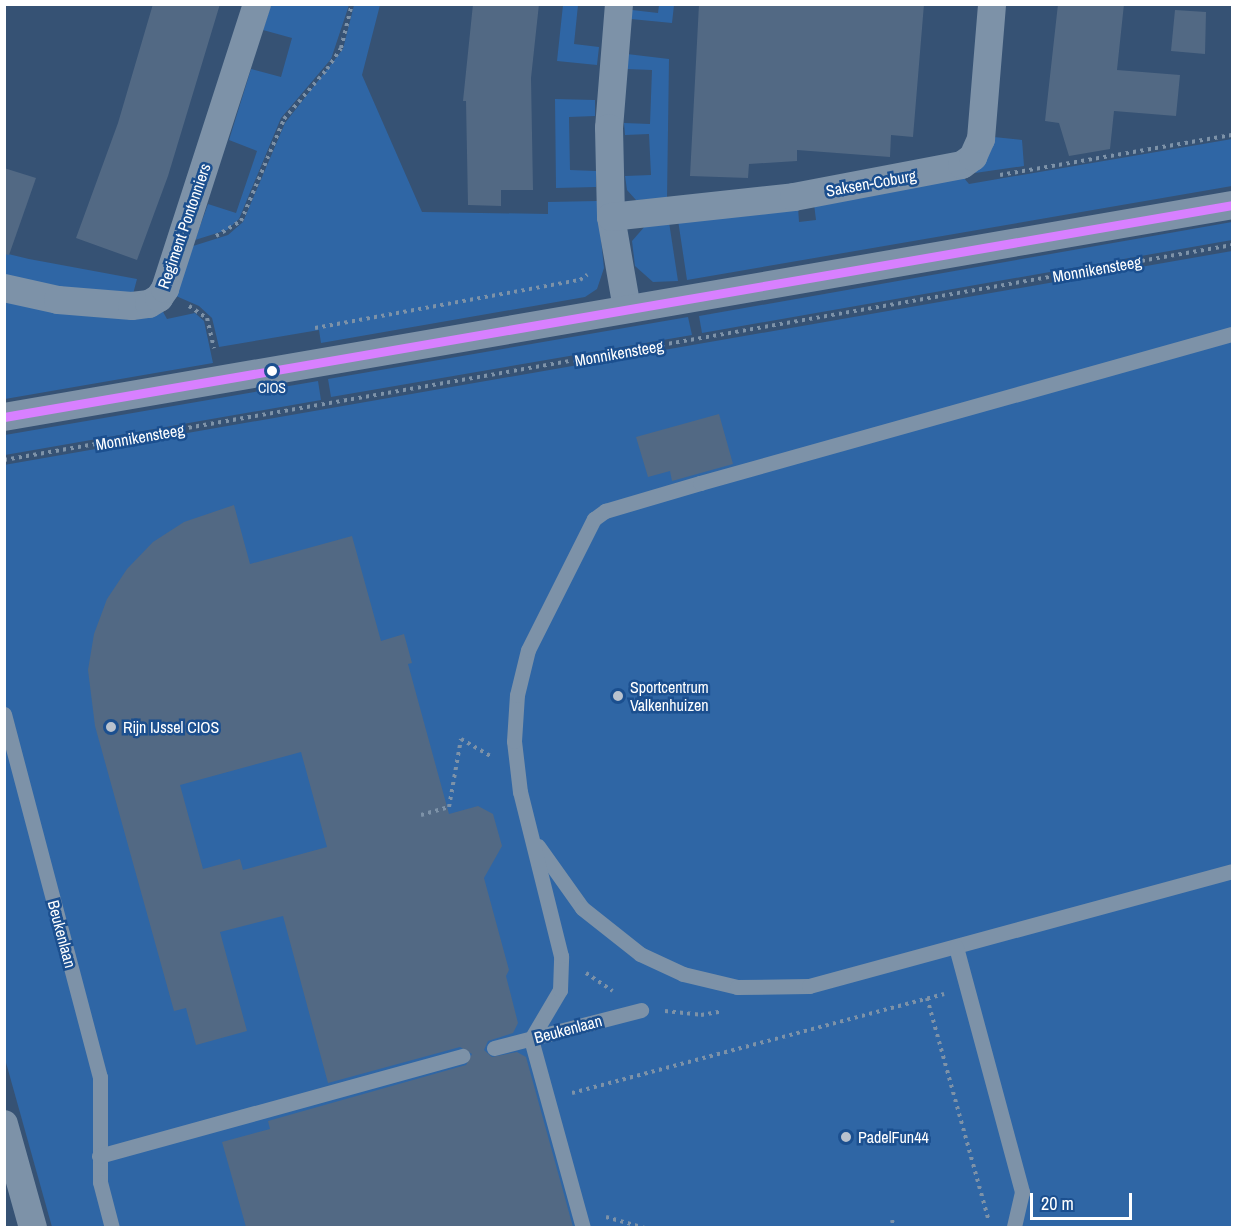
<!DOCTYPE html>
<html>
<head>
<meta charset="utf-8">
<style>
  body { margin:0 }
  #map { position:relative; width:1237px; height:1232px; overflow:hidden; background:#365274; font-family:"Archivo Narrow",sans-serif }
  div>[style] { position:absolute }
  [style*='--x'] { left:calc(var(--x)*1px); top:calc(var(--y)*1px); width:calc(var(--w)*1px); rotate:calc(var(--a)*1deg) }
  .green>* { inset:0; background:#2f66a5 }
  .building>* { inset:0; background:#526984 }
  .path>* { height:4px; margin-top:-2px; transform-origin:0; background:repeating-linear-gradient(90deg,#7d92a8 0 3px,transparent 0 7.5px) }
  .service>* { height:15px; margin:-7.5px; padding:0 7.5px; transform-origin:7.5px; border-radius:7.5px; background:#7d92a8 }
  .minor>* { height:28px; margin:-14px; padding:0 14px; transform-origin:14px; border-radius:14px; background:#7d92a8 }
  .bus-1>* { height:9px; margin:-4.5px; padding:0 4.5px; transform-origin:4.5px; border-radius:4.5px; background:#d880ff }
  .dots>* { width:16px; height:16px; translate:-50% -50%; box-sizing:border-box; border:3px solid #1b4f8f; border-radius:50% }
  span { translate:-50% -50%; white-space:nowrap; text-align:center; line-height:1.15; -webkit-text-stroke:5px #1b4f8f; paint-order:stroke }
  .bus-label { font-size:14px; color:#fff }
  .street-label { font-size:16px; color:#fff }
  .poi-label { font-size:16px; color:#fff }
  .left { translate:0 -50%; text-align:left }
  .frame { position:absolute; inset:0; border:6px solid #fff; pointer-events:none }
  .scale { position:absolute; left:1030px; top:1193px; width:102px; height:27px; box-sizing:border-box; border:3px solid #fff; border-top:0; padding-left:8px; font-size:18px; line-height:21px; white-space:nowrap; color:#fff; -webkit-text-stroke:4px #1b4f8f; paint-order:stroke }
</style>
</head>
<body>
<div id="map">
  <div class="green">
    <i style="clip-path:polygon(271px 5px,349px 5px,331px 59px,281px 118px,239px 219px,227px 230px,195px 240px,208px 204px,236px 213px,257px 151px,229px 140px,251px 69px,281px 77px,292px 38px,263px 30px)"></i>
    <i style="clip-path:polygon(354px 5px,380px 5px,362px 75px,422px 212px,548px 214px,548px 202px,597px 201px,604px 268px,597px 289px,585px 297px,321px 343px,319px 330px,219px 347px,212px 318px,199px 306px,176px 296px,193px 246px,228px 235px,243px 222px,285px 123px,343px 49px)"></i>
    <i style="clip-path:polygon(563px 5px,578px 5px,574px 44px,599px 47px,597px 65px,557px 61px)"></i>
    <i style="clip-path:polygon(659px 5px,674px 5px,672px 23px,631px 19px,632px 10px,658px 13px)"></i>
    <i style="clip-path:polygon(627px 54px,669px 59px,667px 199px,636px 200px,627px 190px,625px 176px,651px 175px,649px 134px,625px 135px,624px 123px,650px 124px,652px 70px,626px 69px)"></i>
    <i style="clip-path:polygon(555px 99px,595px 100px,595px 116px,569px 117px,570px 170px,596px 171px,596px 187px,556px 188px)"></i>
    <i style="clip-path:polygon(994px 137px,1022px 140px,1024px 166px,975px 173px)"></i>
    <i style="clip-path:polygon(1232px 139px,1232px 186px,687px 280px,678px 220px,798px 207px,799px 222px,816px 220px,814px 204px,963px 177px,969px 184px)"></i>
    <i style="clip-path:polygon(669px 222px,678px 281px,653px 282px,635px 266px,632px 241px,646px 225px)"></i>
    <i style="clip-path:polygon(1232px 222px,1232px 240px,702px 333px,699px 316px)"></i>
    <i style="clip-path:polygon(1232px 251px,1232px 1227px,52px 1227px,5px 1059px,4px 465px)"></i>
    <i style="clip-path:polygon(4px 253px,29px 259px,137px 279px,133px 294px,59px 287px,5px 275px)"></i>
    <i style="clip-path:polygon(4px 300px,162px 310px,167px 319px,195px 313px,204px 321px,213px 363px,5px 399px)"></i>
    <i style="clip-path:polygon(688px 317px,692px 335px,331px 397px,328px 379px)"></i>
    <i style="clip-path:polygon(318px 381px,321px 400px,5px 455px,5px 435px)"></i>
  </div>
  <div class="building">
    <i style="clip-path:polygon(153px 4px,220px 4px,168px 176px,137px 260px,76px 238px,118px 123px)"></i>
    <i style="clip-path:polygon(473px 4px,539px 4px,531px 78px,533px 190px,501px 190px,501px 206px,468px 205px,466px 101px,463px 101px)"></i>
    <i style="clip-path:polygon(699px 4px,924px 4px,913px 137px,891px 135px,890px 157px,797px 150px,797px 161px,749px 164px,748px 178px,690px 176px)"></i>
    <i style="clip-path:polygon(1058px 4px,1124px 4px,1117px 70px,1180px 75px,1176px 116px,1114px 111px,1110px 149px,1069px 156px,1059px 123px,1045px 121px)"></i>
    <i style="clip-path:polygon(1175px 10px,1206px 12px,1205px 54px,1171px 51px)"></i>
    <i style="clip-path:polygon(4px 168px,36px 178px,9px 255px,4px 254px)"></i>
    <i style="clip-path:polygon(719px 414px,733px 464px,672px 481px,670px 471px,648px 477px,636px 437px)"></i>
    <i style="clip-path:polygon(evenodd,234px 505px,250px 564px,352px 536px,381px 641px,404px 634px,412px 663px,408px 664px,449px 814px,478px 806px,493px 814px,502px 846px,484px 878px,509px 970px,506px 976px,518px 1023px,513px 1033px,488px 1041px,484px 1050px,492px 1057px,517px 1052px,526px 1057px,573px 1227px,246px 1227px,222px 1142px,270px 1129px,268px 1121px,466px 1065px,472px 1054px,460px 1047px,328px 1083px,283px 916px,220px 932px,247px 1031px,196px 1045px,186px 1008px,174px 1011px,95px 726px,88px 670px,94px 634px,107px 599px,127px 569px,153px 542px,184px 522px,234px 505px,301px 752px,327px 847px,243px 870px,240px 859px,203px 869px,180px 785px,301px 752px)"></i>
  </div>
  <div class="path">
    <i style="--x:1000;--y:175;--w:235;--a:-9.8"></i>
    <i style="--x:216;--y:236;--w:29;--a:-31"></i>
    <i style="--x:241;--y:221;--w:111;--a:-67.1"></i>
    <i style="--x:284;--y:119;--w:66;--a:-49.3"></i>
    <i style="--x:327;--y:69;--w:25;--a:-56"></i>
    <i style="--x:341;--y:48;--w:45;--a:-76"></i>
    <i style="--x:189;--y:306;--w:22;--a:34"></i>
    <i style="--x:207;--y:318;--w:31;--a:77"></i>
    <i style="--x:315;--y:328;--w:269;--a:-10.3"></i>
    <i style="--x:580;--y:280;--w:9;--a:-36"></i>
    <i style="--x:4;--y:460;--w:1247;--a:-9.93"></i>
    <i style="--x:421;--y:815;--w:29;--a:-16"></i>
    <i style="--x:449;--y:807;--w:69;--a:-80"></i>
    <i style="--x:461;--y:739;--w:34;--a:30"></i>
    <i style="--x:586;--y:973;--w:32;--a:34"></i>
    <i style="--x:927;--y:998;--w:231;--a:74.5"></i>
    <i style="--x:665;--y:1011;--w:36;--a:6"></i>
    <i style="--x:701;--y:1015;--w:22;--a:-10"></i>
    <i style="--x:572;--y:1093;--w:385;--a:-14.9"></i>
    <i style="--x:606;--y:1217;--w:41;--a:15.8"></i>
    <i style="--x:892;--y:1220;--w:8;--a:76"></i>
  </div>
  <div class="service">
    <i style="--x:4;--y:714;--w:375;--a:75.2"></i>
    <i style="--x:100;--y:1077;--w:105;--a:90"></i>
    <i style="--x:100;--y:1182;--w:48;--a:75.4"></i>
    <i style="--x:538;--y:846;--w:76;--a:54.6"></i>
    <i style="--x:582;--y:908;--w:74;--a:38.4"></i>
    <i style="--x:640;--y:954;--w:47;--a:24.9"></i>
    <i style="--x:683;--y:974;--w:56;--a:13.5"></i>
    <i style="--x:737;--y:987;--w:72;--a:-0.8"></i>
    <i style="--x:809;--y:986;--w:438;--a:-15.2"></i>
    <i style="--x:956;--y:947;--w:254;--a:74.9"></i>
    <i style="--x:1022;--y:1192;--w:37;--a:103"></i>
    <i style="--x:494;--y:1048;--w:152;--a:-14.5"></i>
    <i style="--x:99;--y:1156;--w:377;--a:-15.4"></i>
    <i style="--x:583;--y:1228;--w:196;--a:-105.4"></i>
    <i style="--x:531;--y:1039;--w:57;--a:-59.4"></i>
    <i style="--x:560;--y:990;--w:34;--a:-88"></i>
    <i style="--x:561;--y:956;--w:169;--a:-104"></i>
    <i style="--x:520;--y:792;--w:51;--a:-96.7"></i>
    <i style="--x:514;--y:741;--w:46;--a:-86.3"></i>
    <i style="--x:517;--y:695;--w:46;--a:-76.3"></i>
    <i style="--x:528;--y:650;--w:147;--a:-63.3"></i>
    <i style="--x:594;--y:519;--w:14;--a:-36"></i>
    <i style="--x:605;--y:511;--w:99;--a:-16.4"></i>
    <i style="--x:700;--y:483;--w:552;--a:-15.65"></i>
  </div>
  <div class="minor">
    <i style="--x:619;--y:4;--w:124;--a:94.6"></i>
    <i style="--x:609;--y:128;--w:89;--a:88.7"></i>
    <i style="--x:611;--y:217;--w:93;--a:80.1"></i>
    <i style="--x:611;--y:217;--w:184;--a:-6.2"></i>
    <i style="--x:794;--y:197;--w:171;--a:-10.8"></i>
    <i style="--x:962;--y:165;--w:14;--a:-36"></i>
    <i style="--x:973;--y:157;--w:20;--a:-66"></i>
    <i style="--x:981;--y:139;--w:135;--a:-85.3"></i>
    <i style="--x:4;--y:288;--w:55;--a:12.5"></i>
    <i style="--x:58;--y:300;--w:74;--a:4.6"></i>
    <i style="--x:132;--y:306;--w:17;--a:-7"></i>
    <i style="--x:149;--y:304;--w:12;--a:-31"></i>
    <i style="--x:159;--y:298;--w:11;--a:-56"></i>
    <i style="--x:165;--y:289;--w:299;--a:-72.1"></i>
    <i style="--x:4;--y:417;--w:1246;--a:-9.79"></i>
    <i style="--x:4;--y:1124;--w:108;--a:74.4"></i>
  </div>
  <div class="bus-1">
    <i style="--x:4;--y:417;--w:1246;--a:-9.79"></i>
  </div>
  <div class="dots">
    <i style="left:272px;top:371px;background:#fff"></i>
    <i style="left:618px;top:696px;background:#b9c2ce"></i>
    <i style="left:111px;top:727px;background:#b9c2ce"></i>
    <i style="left:846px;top:1137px;background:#b9c2ce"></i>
  </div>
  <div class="bus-label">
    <span style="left:272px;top:388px">CIOS</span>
  </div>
  <div class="street-label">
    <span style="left:871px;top:183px;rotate:-10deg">Saksen-Coburg</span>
    <span style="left:184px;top:226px;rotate:-71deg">Regiment Pontonniers</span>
    <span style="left:1097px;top:269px;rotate:-10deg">Monnikensteeg</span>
    <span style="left:619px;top:353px;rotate:-10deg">Monnikensteeg</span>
    <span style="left:140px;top:437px;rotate:-10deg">Monnikensteeg</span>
    <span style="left:62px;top:934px;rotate:75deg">Beukenlaan</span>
    <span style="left:568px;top:1029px;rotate:-15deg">Beukenlaan</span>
  </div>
  <div class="poi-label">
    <span class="left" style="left:630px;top:696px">Sportcentrum<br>Valkenhuizen</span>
    <span class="left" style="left:123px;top:727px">Rijn IJssel CIOS</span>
    <span class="left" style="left:858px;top:1137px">PadelFun44</span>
  </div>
  <div class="frame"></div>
  <div class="scale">20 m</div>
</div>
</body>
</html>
